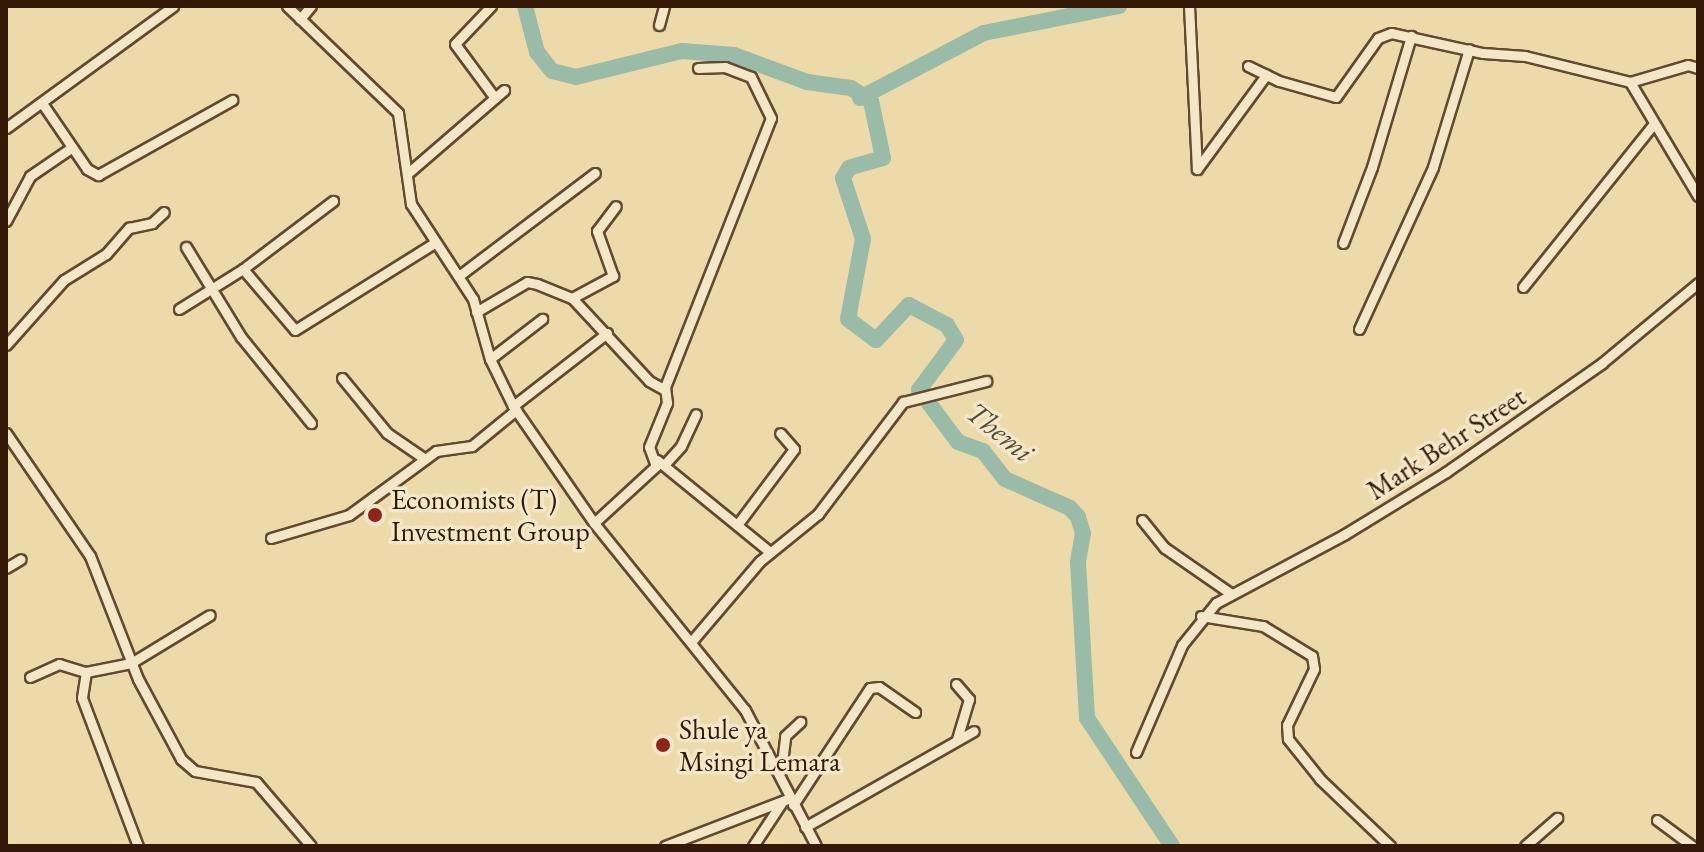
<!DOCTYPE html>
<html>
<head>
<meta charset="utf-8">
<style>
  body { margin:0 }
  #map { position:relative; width:1704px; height:852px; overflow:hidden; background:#eddaaa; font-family:"EB Garamond",serif }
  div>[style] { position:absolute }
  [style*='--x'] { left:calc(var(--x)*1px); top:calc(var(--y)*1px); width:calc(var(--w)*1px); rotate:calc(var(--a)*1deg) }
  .river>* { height:16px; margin:-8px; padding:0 8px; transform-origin:8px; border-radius:8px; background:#99bba8 }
  .roads { filter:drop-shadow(2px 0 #62492f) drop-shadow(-2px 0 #62492f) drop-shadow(0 2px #62492f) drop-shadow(0 -2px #62492f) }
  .minor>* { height:9px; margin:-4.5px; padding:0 4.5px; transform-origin:4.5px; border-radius:4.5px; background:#f3e7c8 }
  .dots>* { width:22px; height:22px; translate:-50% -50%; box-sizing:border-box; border:4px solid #f3e7c8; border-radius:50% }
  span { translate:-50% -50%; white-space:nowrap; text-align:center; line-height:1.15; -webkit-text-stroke:7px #f3e7c8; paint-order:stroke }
  .street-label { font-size:28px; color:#331906 }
  .poi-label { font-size:28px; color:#331906 }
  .left { translate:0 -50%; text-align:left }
  .water-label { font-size:30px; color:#524a37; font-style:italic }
  .frame { position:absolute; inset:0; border:8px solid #331906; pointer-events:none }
</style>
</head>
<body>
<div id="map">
  <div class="river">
    <i style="--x:525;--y:6;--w:48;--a:75.4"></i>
    <i style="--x:537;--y:52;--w:24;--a:52"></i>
    <i style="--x:552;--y:71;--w:25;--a:14"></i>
    <i style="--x:576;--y:77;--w:109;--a:-13.8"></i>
    <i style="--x:682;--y:51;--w:52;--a:4.4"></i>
    <i style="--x:734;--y:55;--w:78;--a:20.3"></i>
    <i style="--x:807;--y:82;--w:44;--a:7.8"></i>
    <i style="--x:851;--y:88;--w:24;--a:33"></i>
    <i style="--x:871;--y:101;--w:58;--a:78.1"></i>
    <i style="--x:883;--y:158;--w:35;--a:164"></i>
    <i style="--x:849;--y:168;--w:12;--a:121"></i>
    <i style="--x:843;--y:178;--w:64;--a:71.8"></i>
    <i style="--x:863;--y:239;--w:81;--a:100.6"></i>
    <i style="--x:848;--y:319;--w:35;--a:37"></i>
    <i style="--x:876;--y:340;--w:48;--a:-46.7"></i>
    <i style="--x:909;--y:305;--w:43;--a:27.8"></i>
    <i style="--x:947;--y:325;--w:17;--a:59"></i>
    <i style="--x:956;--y:340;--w:62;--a:126.5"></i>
    <i style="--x:919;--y:390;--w:65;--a:53.1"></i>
    <i style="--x:958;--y:442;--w:27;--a:20"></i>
    <i style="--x:983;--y:451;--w:36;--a:52"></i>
    <i style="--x:1005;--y:479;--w:71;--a:24"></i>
    <i style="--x:1070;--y:508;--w:12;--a:48"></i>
    <i style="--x:1078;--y:517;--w:17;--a:73"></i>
    <i style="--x:1083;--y:533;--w:29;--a:100"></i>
    <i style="--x:1078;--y:562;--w:156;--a:86.7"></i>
    <i style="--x:1087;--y:718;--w:154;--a:56.4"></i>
    <i style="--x:860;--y:98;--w:140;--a:-27.7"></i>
    <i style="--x:984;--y:33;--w:138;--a:-11.3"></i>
  </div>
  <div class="roads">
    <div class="minor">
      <i style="--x:287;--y:6;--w:154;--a:43.9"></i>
      <i style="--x:398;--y:113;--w:92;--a:81.9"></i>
      <i style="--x:411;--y:204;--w:113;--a:56.9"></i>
      <i style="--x:473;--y:299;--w:62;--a:74.2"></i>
      <i style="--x:490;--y:359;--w:52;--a:63.9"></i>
      <i style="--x:513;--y:406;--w:142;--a:55.3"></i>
      <i style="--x:594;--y:523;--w:240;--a:51.1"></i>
      <i style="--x:745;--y:710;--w:153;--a:62.4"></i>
      <i style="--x:491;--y:6;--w:52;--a:133.5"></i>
      <i style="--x:455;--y:44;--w:67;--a:53.5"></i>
      <i style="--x:1189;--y:6;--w:163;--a:87.2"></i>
      <i style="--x:300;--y:19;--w:17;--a:-50"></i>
      <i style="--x:659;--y:25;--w:20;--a:-75"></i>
      <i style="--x:1248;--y:66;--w:34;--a:26"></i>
      <i style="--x:1279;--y:81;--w:59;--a:15.7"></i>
      <i style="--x:1336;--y:97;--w:72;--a:-54.6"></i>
      <i style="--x:1378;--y:38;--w:14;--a:-21"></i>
      <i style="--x:1391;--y:33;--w:94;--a:12.3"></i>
      <i style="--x:1483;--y:53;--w:42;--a:4.1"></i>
      <i style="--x:1525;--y:56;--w:108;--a:13.9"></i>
      <i style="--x:1630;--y:82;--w:60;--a:-16.3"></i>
      <i style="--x:1688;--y:65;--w:10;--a:17"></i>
      <i style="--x:1630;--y:82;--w:133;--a:59.2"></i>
      <i style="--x:42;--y:103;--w:80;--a:55.7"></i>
      <i style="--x:87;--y:169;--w:13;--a:29"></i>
      <i style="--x:98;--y:175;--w:154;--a:-29.2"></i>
      <i style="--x:6;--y:128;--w:207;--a:-36.1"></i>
      <i style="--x:1197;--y:169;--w:117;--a:-53.7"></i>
      <i style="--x:408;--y:173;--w:127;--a:-40.8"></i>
      <i style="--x:6;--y:221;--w:51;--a:-61.9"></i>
      <i style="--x:30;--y:176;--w:50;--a:-34.3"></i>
      <i style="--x:1343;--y:243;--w:81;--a:-69.1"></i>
      <i style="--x:1372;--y:167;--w:137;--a:-73.4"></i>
      <i style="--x:186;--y:247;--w:105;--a:58.6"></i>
      <i style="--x:241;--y:337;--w:111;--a:50.9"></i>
      <i style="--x:243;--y:269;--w:80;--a:49.6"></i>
      <i style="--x:295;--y:330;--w:164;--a:-32"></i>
      <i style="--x:460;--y:275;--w:169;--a:-37.1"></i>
      <i style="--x:1523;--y:287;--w:206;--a:-51.3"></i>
      <i style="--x:572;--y:298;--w:47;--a:-28.2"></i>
      <i style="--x:613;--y:276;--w:48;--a:-109.6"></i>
      <i style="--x:597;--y:231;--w:31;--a:-53"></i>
      <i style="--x:179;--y:309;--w:75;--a:-32"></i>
      <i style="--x:243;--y:269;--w:113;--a:-37.1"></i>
      <i style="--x:476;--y:312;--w:59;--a:-30.5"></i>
      <i style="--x:527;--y:282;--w:10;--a:11"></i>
      <i style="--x:537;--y:284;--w:38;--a:22"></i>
      <i style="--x:572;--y:298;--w:113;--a:47.1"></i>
      <i style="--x:649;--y:381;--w:18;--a:29"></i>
      <i style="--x:1359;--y:329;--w:178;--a:-65.4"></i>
      <i style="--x:1433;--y:167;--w:123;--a:-73"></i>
      <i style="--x:6;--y:345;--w:87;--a:-48.3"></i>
      <i style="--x:64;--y:280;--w:49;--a:-31.8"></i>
      <i style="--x:106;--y:254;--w:35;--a:-49"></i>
      <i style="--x:129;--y:228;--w:24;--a:-12"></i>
      <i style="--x:152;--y:223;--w:16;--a:-43"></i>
      <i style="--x:490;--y:359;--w:66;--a:-37.6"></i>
      <i style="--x:342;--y:378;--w:71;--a:50.7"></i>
      <i style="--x:387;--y:433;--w:46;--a:34.4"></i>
      <i style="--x:513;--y:406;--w:119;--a:-37.8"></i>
      <i style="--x:6;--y:433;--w:149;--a:55.7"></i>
      <i style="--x:90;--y:556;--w:132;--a:68.7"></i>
      <i style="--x:138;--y:679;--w:91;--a:61.7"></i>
      <i style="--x:181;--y:759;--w:18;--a:41"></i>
      <i style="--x:195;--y:771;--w:62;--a:10.2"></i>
      <i style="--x:256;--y:782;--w:84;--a:49.3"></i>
      <i style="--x:657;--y:460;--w:146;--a:39.2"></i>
      <i style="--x:664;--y:465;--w:25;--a:-48"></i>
      <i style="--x:681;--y:446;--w:35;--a:-65"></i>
      <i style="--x:1142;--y:520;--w:36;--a:51"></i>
      <i style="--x:1165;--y:548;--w:79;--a:34.7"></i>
      <i style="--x:594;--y:523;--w:84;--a:-42.6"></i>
      <i style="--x:656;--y:466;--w:20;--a:-110"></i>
      <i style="--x:649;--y:447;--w:48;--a:-67.8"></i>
      <i style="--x:667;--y:403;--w:16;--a:-97"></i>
      <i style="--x:665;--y:387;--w:289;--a:-68.5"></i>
      <i style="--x:771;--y:118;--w:46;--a:-116"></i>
      <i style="--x:751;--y:77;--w:28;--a:-159"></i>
      <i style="--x:725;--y:67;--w:27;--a:178"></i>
      <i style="--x:737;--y:525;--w:95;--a:-53.1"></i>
      <i style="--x:794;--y:449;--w:21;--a:-131"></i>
      <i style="--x:271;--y:538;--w:81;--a:-16.4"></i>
      <i style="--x:349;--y:515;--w:108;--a:-36.3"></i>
      <i style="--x:436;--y:451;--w:36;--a:-8"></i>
      <i style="--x:472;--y:446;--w:57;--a:-39.3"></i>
      <i style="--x:6;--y:568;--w:17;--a:-31"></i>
      <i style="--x:1201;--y:616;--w:63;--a:9.2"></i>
      <i style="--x:1263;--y:626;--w:57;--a:31.5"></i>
      <i style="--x:1312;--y:656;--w:13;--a:81"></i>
      <i style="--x:1314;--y:669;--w:62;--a:115.7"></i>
      <i style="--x:1287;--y:725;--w:14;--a:86"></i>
      <i style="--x:1288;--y:739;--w:51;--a:51.3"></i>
      <i style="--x:1320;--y:779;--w:97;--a:43.7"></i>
      <i style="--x:691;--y:642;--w:106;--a:-49.6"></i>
      <i style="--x:760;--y:561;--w:75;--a:-39"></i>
      <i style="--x:818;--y:514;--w:141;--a:-52.8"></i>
      <i style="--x:903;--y:402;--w:86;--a:-14.2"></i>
      <i style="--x:86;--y:672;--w:26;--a:99"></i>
      <i style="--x:82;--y:698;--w:158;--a:69.3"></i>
      <i style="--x:30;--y:677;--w:32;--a:-24"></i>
      <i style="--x:59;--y:664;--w:28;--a:17"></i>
      <i style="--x:86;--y:672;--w:46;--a:-11.3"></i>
      <i style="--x:131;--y:663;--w:92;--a:-31.3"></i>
      <i style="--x:956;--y:684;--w:20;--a:49"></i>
      <i style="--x:969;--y:699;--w:42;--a:106.7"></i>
      <i style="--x:1136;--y:752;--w:116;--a:-66.7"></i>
      <i style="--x:1182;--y:645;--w:54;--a:-51"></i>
      <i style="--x:1216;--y:603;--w:146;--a:-28.1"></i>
      <i style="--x:1345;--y:534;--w:119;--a:-31.5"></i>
      <i style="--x:1446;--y:472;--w:190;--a:-34.9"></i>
      <i style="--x:1602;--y:363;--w:125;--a:-39.8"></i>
      <i style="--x:781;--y:771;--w:35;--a:-83"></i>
      <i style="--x:785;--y:736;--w:21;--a:-43"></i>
      <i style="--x:793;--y:805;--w:140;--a:-56.7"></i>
      <i style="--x:870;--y:688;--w:9;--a:-6"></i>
      <i style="--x:879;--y:687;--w:44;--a:34.8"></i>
      <i style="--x:1657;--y:820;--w:44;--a:36.6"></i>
      <i style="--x:805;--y:827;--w:194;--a:-29.6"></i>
      <i style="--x:665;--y:846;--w:134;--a:-21"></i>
      <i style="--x:753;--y:846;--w:53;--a:-56.6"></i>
      <i style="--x:1525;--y:846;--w:43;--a:-41.2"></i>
    </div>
  </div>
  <div class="dots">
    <i style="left:375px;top:515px;background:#8f2418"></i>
    <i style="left:663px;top:745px;background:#8f2418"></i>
  </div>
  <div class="street-label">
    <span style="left:1446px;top:443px;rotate:-33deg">Mark Behr Street</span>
  </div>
  <div class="poi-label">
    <span class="left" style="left:391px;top:515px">Economists (T)<br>Investment Group</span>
    <span class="left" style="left:679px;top:745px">Shule ya<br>Msingi Lemara</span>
  </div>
  <div class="water-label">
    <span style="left:1000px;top:432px;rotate:39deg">Themi</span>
  </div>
  <div class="frame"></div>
</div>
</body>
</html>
